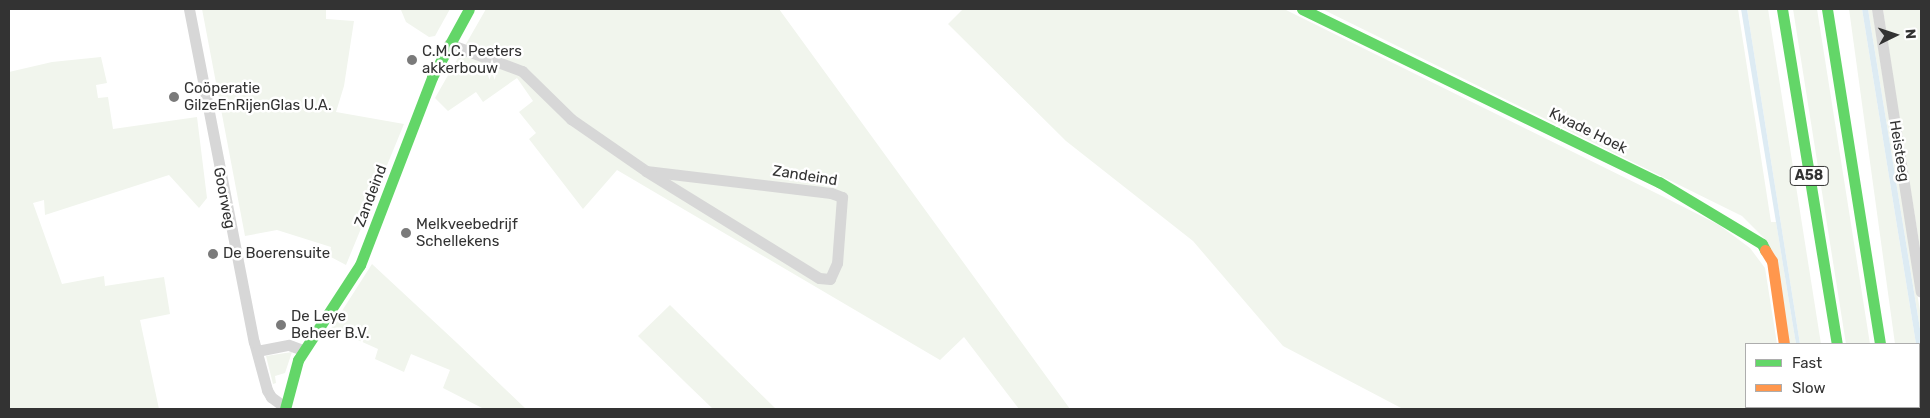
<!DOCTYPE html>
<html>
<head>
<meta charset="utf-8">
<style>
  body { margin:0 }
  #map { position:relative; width:1930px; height:418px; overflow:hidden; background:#fff; font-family:Rubik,sans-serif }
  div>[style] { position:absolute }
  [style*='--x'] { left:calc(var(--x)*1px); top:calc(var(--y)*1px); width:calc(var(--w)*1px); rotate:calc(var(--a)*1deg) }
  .green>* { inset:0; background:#f1f5ed }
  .water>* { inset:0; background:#ddebf3 }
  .street>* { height:11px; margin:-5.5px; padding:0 5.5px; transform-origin:5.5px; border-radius:5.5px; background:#d7d7d7 }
  .fast>* { height:11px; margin:-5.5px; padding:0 5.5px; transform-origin:5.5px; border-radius:5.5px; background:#63d668 }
  .slow>* { height:11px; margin:-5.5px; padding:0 5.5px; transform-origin:5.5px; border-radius:5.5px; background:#ff974d }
  .dots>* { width:14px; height:14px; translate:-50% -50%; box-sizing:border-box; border:2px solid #fff; border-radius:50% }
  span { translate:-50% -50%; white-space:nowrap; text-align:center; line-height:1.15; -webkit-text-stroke:5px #fff; paint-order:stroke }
  .shield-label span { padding:1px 4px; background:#fff; border:1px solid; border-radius:4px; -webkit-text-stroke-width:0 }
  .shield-label { font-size:14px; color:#333; font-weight:700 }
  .poi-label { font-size:15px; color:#333 }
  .left { translate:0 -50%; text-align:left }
  .street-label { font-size:15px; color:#333 }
  .frame { position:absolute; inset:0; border:10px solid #333; pointer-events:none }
  .legend { position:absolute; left:1745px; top:343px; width:175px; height:65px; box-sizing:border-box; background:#fff; border:1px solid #adadad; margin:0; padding:6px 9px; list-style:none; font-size:15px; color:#333 }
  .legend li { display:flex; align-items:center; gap:10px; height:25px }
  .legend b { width:25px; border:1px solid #adadad }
  .north { position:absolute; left:1870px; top:10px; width:50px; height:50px; -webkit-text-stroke:4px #fff; paint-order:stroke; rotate:86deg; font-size:14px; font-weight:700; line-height:20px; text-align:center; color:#333 }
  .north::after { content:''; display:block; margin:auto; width:18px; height:22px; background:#333; clip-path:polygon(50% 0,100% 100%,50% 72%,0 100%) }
</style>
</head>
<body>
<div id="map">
  <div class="green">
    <i style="clip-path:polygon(202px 9px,326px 9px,326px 19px,354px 21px,344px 86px,336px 112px,404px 124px,346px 265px,329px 256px,331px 247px,277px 230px,245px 236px)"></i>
    <i style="clip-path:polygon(450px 9px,435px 36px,429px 37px,406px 22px,401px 10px)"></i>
    <i style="clip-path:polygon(486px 9px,779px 9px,1070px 409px,1019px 409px,964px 337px,940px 360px,617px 170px,583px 209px,529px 139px,536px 133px,519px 112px,533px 101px,517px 78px,483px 102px,476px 92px,448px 111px,435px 98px)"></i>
    <i style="clip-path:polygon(963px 9px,1284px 9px,1662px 196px,1719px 225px,1750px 248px,1765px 268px,1777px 344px,1746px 344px,1746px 407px,1787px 409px,1403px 409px,1283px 346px,1193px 241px,1066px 141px,948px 24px)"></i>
    <i style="clip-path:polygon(1322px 9px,1738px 9px,1771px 222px,1776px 222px,1796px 344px,1788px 344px,1767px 241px,1742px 216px)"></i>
    <i style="clip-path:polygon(1747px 9px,1768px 9px,1821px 344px,1800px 344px)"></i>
    <i style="clip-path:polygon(1793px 9px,1817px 9px,1870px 344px,1846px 344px)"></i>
    <i style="clip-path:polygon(1849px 9px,1862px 9px,1916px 344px,1895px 344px)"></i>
    <i style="clip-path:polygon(1868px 9px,1872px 9px,1921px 317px,1921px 335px)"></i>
    <i style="clip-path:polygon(1883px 9px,1921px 9px,1921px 254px,1897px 106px)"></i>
    <i style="clip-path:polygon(101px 57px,107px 83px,96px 85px,98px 98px,108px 97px,113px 129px,197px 117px,207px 198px,199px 208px,169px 175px,45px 215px,44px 200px,33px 203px,62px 284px,104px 276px,105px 286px,164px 277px,170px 314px,140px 320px,159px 409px,9px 409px,9px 72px,52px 62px)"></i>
    <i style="clip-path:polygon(372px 264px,457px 343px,526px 409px,484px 409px,443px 388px,450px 370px,411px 354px,404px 372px,375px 359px,378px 349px,331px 328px)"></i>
    <i style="clip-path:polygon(670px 305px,776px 409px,713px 409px,686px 383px,638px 336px)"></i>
    <i style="clip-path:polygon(292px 352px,285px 373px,275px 376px,276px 383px,273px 384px,266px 356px)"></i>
    <i style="clip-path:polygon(1919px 364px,1921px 409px,1905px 409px,1904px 407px,1919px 407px)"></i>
  </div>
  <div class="water">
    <i style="clip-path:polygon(1741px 9px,1747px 9px,1800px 344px,1796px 344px)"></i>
    <i style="clip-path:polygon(1862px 9px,1868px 9px,1921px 335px,1921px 380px,1919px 344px,1916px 344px)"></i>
  </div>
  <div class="street">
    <i style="--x:189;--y:9;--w:339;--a:79"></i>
    <i style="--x:254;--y:342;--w:50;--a:74.8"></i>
    <i style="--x:267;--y:390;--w:8;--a:60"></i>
    <i style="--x:271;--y:397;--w:17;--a:36"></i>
    <i style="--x:1877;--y:9;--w:286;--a:81.2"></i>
    <i style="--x:449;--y:44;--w:78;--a:20.3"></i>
    <i style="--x:522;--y:71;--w:69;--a:44.4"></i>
    <i style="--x:571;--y:119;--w:91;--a:34.7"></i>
    <i style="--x:646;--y:171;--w:186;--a:6.8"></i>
    <i style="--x:831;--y:193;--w:12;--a:20"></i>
    <i style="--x:842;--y:197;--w:66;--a:94.3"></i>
    <i style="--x:837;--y:263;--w:17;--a:114"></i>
    <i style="--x:830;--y:279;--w:11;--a:-175"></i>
    <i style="--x:819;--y:278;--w:203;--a:-148.3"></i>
    <i style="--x:257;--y:351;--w:33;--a:-11"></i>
    <i style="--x:289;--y:345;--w:15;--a:20"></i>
    <i style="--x:1794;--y:407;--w:2;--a:90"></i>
  </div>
  <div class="fast">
    <i style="--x:1302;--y:9;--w:397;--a:25.9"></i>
    <i style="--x:1659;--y:182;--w:120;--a:31"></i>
    <i style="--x:1762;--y:244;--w:7;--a:63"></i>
    <i style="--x:1782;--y:9;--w:339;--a:80.7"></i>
    <i style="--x:1827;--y:9;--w:339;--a:81"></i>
    <i style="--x:1847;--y:407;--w:2;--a:63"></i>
    <i style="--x:285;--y:409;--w:51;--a:-75.1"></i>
    <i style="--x:298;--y:360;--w:113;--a:-56.9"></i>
    <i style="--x:360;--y:265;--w:201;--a:-69"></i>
    <i style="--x:432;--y:77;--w:77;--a:-61.4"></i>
  </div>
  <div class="slow">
    <i style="--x:1765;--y:250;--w:13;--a:58"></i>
    <i style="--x:1772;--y:261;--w:84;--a:81.8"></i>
    <i style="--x:1890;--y:407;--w:2;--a:63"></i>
  </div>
  <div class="dots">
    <i style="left:412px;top:60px;background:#7a7a7a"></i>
    <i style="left:174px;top:97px;background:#7a7a7a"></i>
    <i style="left:406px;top:233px;background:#7a7a7a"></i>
    <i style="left:213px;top:254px;background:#7a7a7a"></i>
    <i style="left:281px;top:325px;background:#7a7a7a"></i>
  </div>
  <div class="shield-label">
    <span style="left:1809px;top:176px">A58</span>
  </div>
  <div class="poi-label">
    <span class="left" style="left:422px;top:60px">C.M.C. Peeters<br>akkerbouw</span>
    <span class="left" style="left:184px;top:97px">Coöperatie<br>GilzeEnRijenGlas U.A.</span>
    <span class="left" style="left:416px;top:233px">Melkveebedrijf<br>Schellekens</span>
    <span class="left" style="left:223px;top:254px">De Boerensuite</span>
    <span class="left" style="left:291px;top:325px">De Leye<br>Beheer B.V.</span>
  </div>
  <div class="street-label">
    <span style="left:1588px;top:131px;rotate:26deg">Kwade Hoek</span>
    <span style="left:1899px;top:151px;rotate:81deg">Heisteeg</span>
    <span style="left:805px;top:176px;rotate:9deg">Zandeind</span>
    <span style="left:371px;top:196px;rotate:-69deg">Zandeind</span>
    <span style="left:224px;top:198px;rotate:79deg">Goorweg</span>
  </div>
  <div class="frame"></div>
  <ul class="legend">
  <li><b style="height:6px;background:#63d668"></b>Fast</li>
  <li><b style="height:6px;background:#ff974d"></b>Slow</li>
  </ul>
  <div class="north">N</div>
</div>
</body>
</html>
